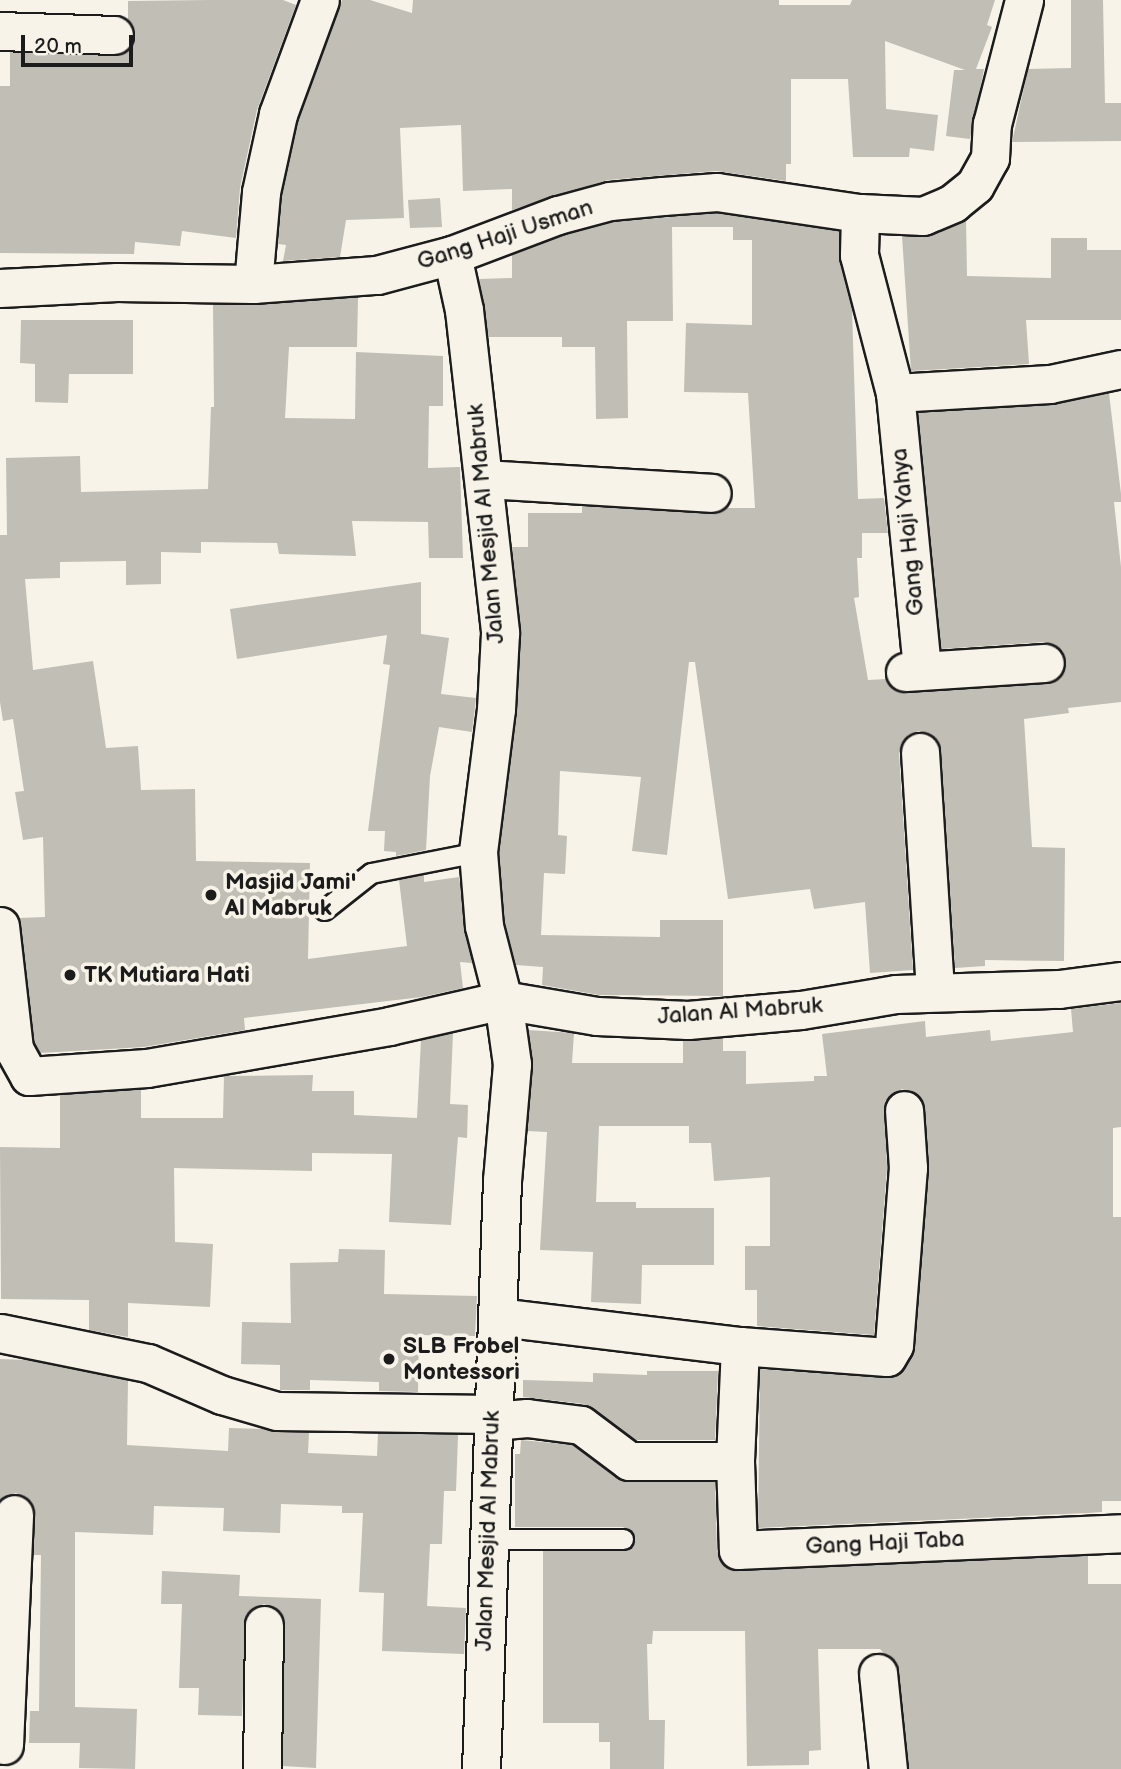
<!DOCTYPE html>
<html>
<head>
<meta charset="utf-8">
<style>
  body { margin:0 }
  #map { position:relative; width:1121px; height:1769px; overflow:hidden; background:#f7f3e8; font-family:"Balsamiq Sans",sans-serif }
  div>[style] { position:absolute }
  [style*='--x'] { left:calc(var(--x)*1px); top:calc(var(--y)*1px); width:calc(var(--w)*1px); rotate:calc(var(--a)*1deg) }
  .building>* { inset:0; background:#c0beb5 }
  .roads { filter:drop-shadow(2px 0 #1c1c1c) drop-shadow(-2px 0 #1c1c1c) drop-shadow(0 2px #1c1c1c) drop-shadow(0 -2px #1c1c1c) }
  .service>* { height:19px; margin:-9.5px; padding:0 9.5px; transform-origin:9.5px; border-radius:9.5px; background:#f7f3e8 }
  .minor>* { height:37px; margin:-18.5px; padding:0 18.5px; transform-origin:18.5px; border-radius:18.5px; background:#f7f3e8 }
  .dots>* { width:19px; height:19px; translate:-50% -50%; box-sizing:border-box; border:4px solid #f7f3e8; border-radius:50% }
  span { translate:-50% -50%; white-space:nowrap; text-align:center; line-height:1.15; -webkit-text-stroke:7px #f7f3e8; paint-order:stroke }
  .street-label { font-size:23px; color:#1c1c1c }
  .poi-label { font-size:23px; color:#1c1c1c; font-weight:700 }
  .left { translate:0 -50%; text-align:left }
  .scale { position:absolute; left:21px; top:35px; width:112px; height:32px; box-sizing:border-box; border:4px solid #1c1c1c; border-top:0; padding-left:9px; font-size:21px; line-height:24px; white-space:nowrap; color:#1c1c1c; -webkit-text-stroke:5px #f7f3e8; paint-order:stroke }
</style>
</head>
<body>
<div id="map">
  <div class="building">
    <i style="clip-path:polygon(210px 0,283px 0,296px 5px,257px 110px,240px 188px,236px 238px,182px 231px,180px 246px,135px 242px,134px 254px,0 253px,0 86px,10px 86px,10px 52px,123px 54px,135px 36px,128px 20px,128px 1px)"></i>
    <i style="clip-path:polygon(342px 0,370px 0,412px 13px,413px 0,779px 0,779px 5px,850px 5px,852px 0,995px 0,987px 25px,992px 27px,976px 69px,984px 69px,970px 139px,946px 136px,954px 70px,965px 70px,885px 41px,886px 109px,938px 115px,934px 151px,910px 148px,909px 157px,853px 157px,848px 79px,791px 79px,791px 164px,786px 164px,786px 181px,716px 171px,608px 180px,512px 210px,512px 189px,463px 191px,461px 125px,400px 128px,404px 218px,346px 220px,340px 257px,283px 261px,286px 245px,278px 244px,282px 195px,298px 120px)"></i>
    <i style="clip-path:polygon(1071px 0,1103px 0,1105px 103px,1121px 103px,1121px 141px,1012px 142px,1028px 69px,1071px 68px)"></i>
    <i style="clip-path:polygon(440px 198px,442px 227px,410px 228px,408px 200px)"></i>
    <i style="clip-path:polygon(716px 213px,839px 231px,839px 260px,852px 310px,858px 499px,884px 498px,888px 533px,862px 533px,862px 558px,857px 558px,859px 597px,854px 598px,868px 680px,886px 679px,895px 690px,906px 693px,1046px 684px,1063px 673px,1063px 652px,1044px 642px,941px 649px,918px 413px,1051px 405px,1109px 393px,1121px 494px,1121px 502px,1114px 502px,1121px 567px,1121px 702px,1068px 708px,1069px 713px,1024px 719px,1032px 847px,1065px 848px,1064px 961px,985px 960px,985px 966px,955px 968px,941px 751px,937px 740px,919px 731px,908px 735px,899px 753px,913px 970px,870px 973px,865px 902px,814px 909px,810px 889px,728px 899px,695px 662px,689px 662px,667px 855px,632px 851px,641px 777px,560px 771px,558px 835px,567px 836px,565px 874px,544px 873px,541px 935px,660px 937px,660px 920px,723px 920px,723px 996px,599px 995px,542px 985px,543px 967px,516px 965px,505px 923px,499px 852px,517px 712px,521px 634px,512px 547px,528px 547px,528px 513px,582px 513px,582px 506px,711px 514px,725px 508px,755px 508px,748px 393px,684px 392px,686px 323px,752px 325px,752px 240px,733px 240px,733px 227px,672px 227px,673px 321px,627px 321px,628px 418px,596px 419px,595px 347px,562px 347px,562px 337px,488px 337px,479px 279px,512px 278px,512px 255px,564px 235px,614px 222px)"></i>
    <i style="clip-path:polygon(966px 219px,967px 276px,1051px 278px,1051px 238px,1087px 238px,1087px 250px,1121px 250px,1121px 320px,1026px 320px,1029px 364px,911px 371px,902px 236px,931px 235px)"></i>
    <i style="clip-path:polygon(358px 297px,357px 347px,289px 347px,285px 418px,355px 419px,356px 352px,443px 356px,443px 406px,429px 406px,428px 468px,460px 467px,463px 558px,429px 558px,428px 522px,352px 521px,356px 556px,279px 554px,277px 543px,201px 542px,201px 553px,161px 552px,161px 584px,126px 585px,126px 561px,60px 562px,60px 578px,25px 579px,33px 670px,93px 661px,106px 748px,138px 746px,141px 790px,195px 789px,196px 861px,310px 863px,308px 959px,407px 946px,399px 880px,424px 875px,424px 882px,459px 877px,472px 963px,460px 962px,463px 988px,422px 997px,244px 1018px,245px 1030px,144px 1047px,40px 1053px,34px 1042px,19px 918px,45px 917px,43px 837px,23px 840px,15px 792px,24px 791px,13px 719px,3px 721px,0 702px,0 535px,7px 535px,6px 458px,80px 456px,81px 492px,208px 489px,211px 407px,214px 407px,213px 304px)"></i>
    <i style="clip-path:polygon(21px 320px,133px 320px,133px 374px,69px 374px,68px 403px,35px 402px,35px 364px,20px 363px)"></i>
    <i style="clip-path:polygon(421px 582px,421px 634px,449px 638px,441px 694px,476px 698px,475px 707px,472px 732px,439px 727px,430px 776px,426px 850px,396px 856px,396px 852px,384px 851px,385px 831px,368px 831px,390px 665px,383px 664px,387px 635px,237px 659px,230px 609px)"></i>
    <i style="clip-path:polygon(1121px 1003px,1121px 1127px,1113px 1128px,1113px 1217px,1121px 1217px,1121px 1501px,1102px 1501px,1102px 1512px,1088px 1513px,758px 1528px,760px 1369px,886px 1378px,897px 1375px,912px 1355px,929px 1170px,922px 1099px,902px 1089px,885px 1101px,887px 1168px,874px 1335px,757px 1326px,757px 1290px,745px 1290px,745px 1246px,770px 1246px,770px 1177px,714px 1181px,711px 1143px,689px 1143px,689px 1126px,599px 1126px,596px 1202px,636px 1202px,636px 1208px,714px 1208px,714px 1265px,642px 1265px,641px 1304px,591px 1302px,593px 1252px,540px 1250px,547px 1132px,527px 1131px,533px 1066px,528px 1030px,574px 1033px,572px 1063px,683px 1063px,683px 1041px,723px 1038px,723px 1051px,746px 1051px,746px 1084px,814px 1081px,814px 1076px,827px 1076px,822px 1034px,925px 1021px,926px 1037px,990px 1030px,991px 1041px,1073px 1032px,1071px 1009px)"></i>
    <i style="clip-path:polygon(453px 1033px,450px 1104px,468px 1105px,467px 1138px,458px 1137px,451px 1225px,389px 1222px,392px 1154px,312px 1153px,312px 1171px,174px 1168px,175px 1242px,213px 1244px,210px 1307px,128px 1303px,128px 1337px,89px 1330px,89px 1300px,1px 1299px,0 1147px,60px 1148px,60px 1095px,141px 1089px,141px 1118px,223px 1118px,224px 1076px,313px 1075px,312px 1091px,354px 1091px,354px 1115px,417px 1118px,421px 1040px)"></i>
    <i style="clip-path:polygon(339px 1249px,385px 1250px,384px 1294px,477px 1296px,475px 1336px,419px 1335px,418px 1392px,379px 1391px,379px 1382px,310px 1380px,310px 1390px,280px 1390px,280px 1365px,241px 1364px,242px 1322px,291px 1323px,290px 1263px,338px 1262px)"></i>
    <i style="clip-path:polygon(0 1359px,26px 1360px,128px 1380px,127px 1445px,228px 1451px,229px 1428px,264px 1429px,309px 1432px,308px 1453px,377px 1456px,378px 1433px,458px 1435px,456px 1491px,444px 1491px,442px 1544px,430px 1544px,427px 1606px,466px 1608px,464px 1654px,382px 1651px,384px 1593px,359px 1592px,363px 1513px,342px 1513px,342px 1506px,281px 1504px,280px 1533px,223px 1531px,224px 1508px,154px 1506px,153px 1535px,75px 1532px,75px 1707px,137px 1709px,135px 1769px,79px 1768px,80px 1743px,29px 1743px,30px 1711px,39px 1711px,41px 1555px,33px 1555px,32px 1504px,16px 1493px,0 1499px)"></i>
    <i style="clip-path:polygon(647px 1371px,718px 1371px,715px 1440px,636px 1440px,584px 1404px,523px 1397px,523px 1380px,593px 1382px,593px 1373px,647px 1375px)"></i>
    <i style="clip-path:polygon(521px 1440px,573px 1445px,628px 1482px,715px 1482px,717px 1551px,728px 1568px,738px 1571px,1088px 1555px,1088px 1584px,1121px 1584px,1121px 1769px,909px 1769px,899px 1670px,880px 1649px,818px 1649px,821px 1750px,809px 1751px,809px 1765px,747px 1766px,745px 1631px,653px 1631px,652px 1644px,647px 1644px,649px 1720px,665px 1720px,664px 1769px,610px 1769px,610px 1742px,599px 1742px,599px 1723px,543px 1723px,543px 1551px,624px 1551px,634px 1544px,634px 1534px,623px 1527px,515px 1527px,515px 1454px,520px 1454px)"></i>
    <i style="clip-path:polygon(162px 1571px,240px 1575px,239px 1596px,321px 1599px,316px 1768px,283px 1766px,282px 1614px,264px 1604px,246px 1615px,242px 1716px,198px 1715px,199px 1688px,179px 1688px,182px 1604px,161px 1604px)"></i>
  </div>
  <div class="roads">
    <div class="service">
      <i style="--x:324;--y:910;--w:60;--a:-38.2"></i>
      <i style="--x:371;--y:873;--w:109;--a:-11.1"></i>
      <i style="--x:488;--y:1539;--w:135;--a:0"></i>
    </div>
    <div class="minor">
      <i style="--x:0;--y:31;--w:114;--a:2"></i>
      <i style="--x:860;--y:213;--w:42;--a:91.4"></i>
      <i style="--x:859;--y:255;--w:143;--a:75.4"></i>
      <i style="--x:895;--y:393;--w:278;--a:84.4"></i>
      <i style="--x:452;--y:255;--w:56;--a:77.7"></i>
      <i style="--x:464;--y:310;--w:325;--a:83.6"></i>
      <i style="--x:500;--y:633;--w:76;--a:93"></i>
      <i style="--x:496;--y:709;--w:144;--a:97.2"></i>
      <i style="--x:478;--y:852;--w:74;--a:85.4"></i>
      <i style="--x:484;--y:926;--w:76;--a:75.6"></i>
      <i style="--x:503;--y:1000;--w:65;--a:82"></i>
      <i style="--x:512;--y:1064;--w:116;--a:94.9"></i>
      <i style="--x:502;--y:1180;--w:589;--a:92.04"></i>
      <i style="--x:253;--y:284;--w:92;--a:-85"></i>
      <i style="--x:261;--y:192;--w:80;--a:-77.7"></i>
      <i style="--x:278;--y:114;--w:121;--a:-69.8"></i>
      <i style="--x:0;--y:288;--w:117;--a:-2.9"></i>
      <i style="--x:117;--y:282;--w:136;--a:0.8"></i>
      <i style="--x:253;--y:284;--w:124;--a:-4.2"></i>
      <i style="--x:377;--y:275;--w:78;--a:-14.9"></i>
      <i style="--x:452;--y:255;--w:113;--a:-20.7"></i>
      <i style="--x:558;--y:215;--w:54;--a:-15.1"></i>
      <i style="--x:610;--y:201;--w:53;--a:-5.4"></i>
      <i style="--x:663;--y:196;--w:54;--a:-4.2"></i>
      <i style="--x:717;--y:192;--w:145;--a:8.4"></i>
      <i style="--x:860;--y:213;--w:63;--a:2.7"></i>
      <i style="--x:923;--y:216;--w:33;--a:-23"></i>
      <i style="--x:953;--y:203;--w:28;--a:-39"></i>
      <i style="--x:975;--y:185;--w:31;--a:-61"></i>
      <i style="--x:990;--y:158;--w:34;--a:-87"></i>
      <i style="--x:992;--y:124;--w:128;--a:-75.5"></i>
      <i style="--x:895;--y:393;--w:155;--a:-3.3"></i>
      <i style="--x:1050;--y:384;--w:73;--a:-11.9"></i>
      <i style="--x:485;--y:479;--w:227;--a:3.5"></i>
      <i style="--x:905;--y:672;--w:140;--a:-3.7"></i>
      <i style="--x:920;--y:752;--w:240;--a:86.4"></i>
      <i style="--x:0;--y:926;--w:124;--a:83.5"></i>
      <i style="--x:14;--y:1049;--w:31;--a:61"></i>
      <i style="--x:29;--y:1076;--w:118;--a:-3.9"></i>
      <i style="--x:147;--y:1068;--w:246;--a:-9.8"></i>
      <i style="--x:389;--y:1026;--w:117;--a:-12.8"></i>
      <i style="--x:503;--y:1000;--w:95;--a:9.7"></i>
      <i style="--x:597;--y:1016;--w:91;--a:2.5"></i>
      <i style="--x:688;--y:1020;--w:113;--a:-5.1"></i>
      <i style="--x:801;--y:1010;--w:96;--a:-9.6"></i>
      <i style="--x:896;--y:994;--w:163;--a:-1.8"></i>
      <i style="--x:1059;--y:989;--w:63;--a:-7.4"></i>
      <i style="--x:499;--y:1317;--w:243;--a:6.9"></i>
      <i style="--x:740;--y:1346;--w:147;--a:4.3"></i>
      <i style="--x:887;--y:1357;--w:14;--a:-60"></i>
      <i style="--x:894;--y:1345;--w:178;--a:-85.5"></i>
      <i style="--x:908;--y:1168;--w:58;--a:-93.9"></i>
      <i style="--x:0;--y:1333;--w:151;--a:11.5"></i>
      <i style="--x:148;--y:1363;--w:81;--a:23.4"></i>
      <i style="--x:222;--y:1395;--w:57;--a:16.2"></i>
      <i style="--x:277;--y:1411;--w:215;--a:0.8"></i>
      <i style="--x:740;--y:1346;--w:115;--a:92.5"></i>
      <i style="--x:735;--y:1461;--w:89;--a:88.1"></i>
      <i style="--x:738;--y:1550;--w:383;--a:-2.5"></i>
      <i style="--x:493;--y:1421;--w:34;--a:-5"></i>
      <i style="--x:527;--y:1418;--w:54;--a:7.4"></i>
      <i style="--x:581;--y:1425;--w:60;--a:36.9"></i>
      <i style="--x:629;--y:1461;--w:106;--a:0"></i>
      <i style="--x:878;--y:1673;--w:97;--a:84.1"></i>
      <i style="--x:4;--y:1745;--w:231;--a:-87.5"></i>
      <i style="--x:262;--y:1769;--w:144;--a:-89.2"></i>
    </div>
  </div>
  <div class="dots">
    <i style="left:211px;top:895px;background:#1c1c1c"></i>
    <i style="left:70px;top:975px;background:#1c1c1c"></i>
    <i style="left:389px;top:1359px;background:#1c1c1c"></i>
  </div>
  <div class="street-label">
    <span style="left:505px;top:235px;rotate:-18deg">Gang Haji Usman</span>
    <span style="left:486px;top:524px;rotate:-95deg">Jalan Mesjid Al Mabruk</span>
    <span style="left:908px;top:532px;rotate:-96deg">Gang Haji Yahya</span>
    <span style="left:740px;top:1011px;rotate:-4deg">Jalan Al Mabruk</span>
    <span style="left:488px;top:1531px;rotate:-88deg">Jalan Mesjid Al Mabruk</span>
    <span style="left:885px;top:1543px;rotate:-3deg">Gang Haji Taba</span>
  </div>
  <div class="poi-label">
    <span class="left" style="left:225px;top:895px">Masjid Jami'<br>Al Mabruk</span>
    <span class="left" style="left:84px;top:975px">TK Mutiara Hati</span>
    <span class="left" style="left:403px;top:1359px">SLB Frobel<br>Montessori</span>
  </div>
  <div class="scale">20 m</div>
</div>
</body>
</html>
